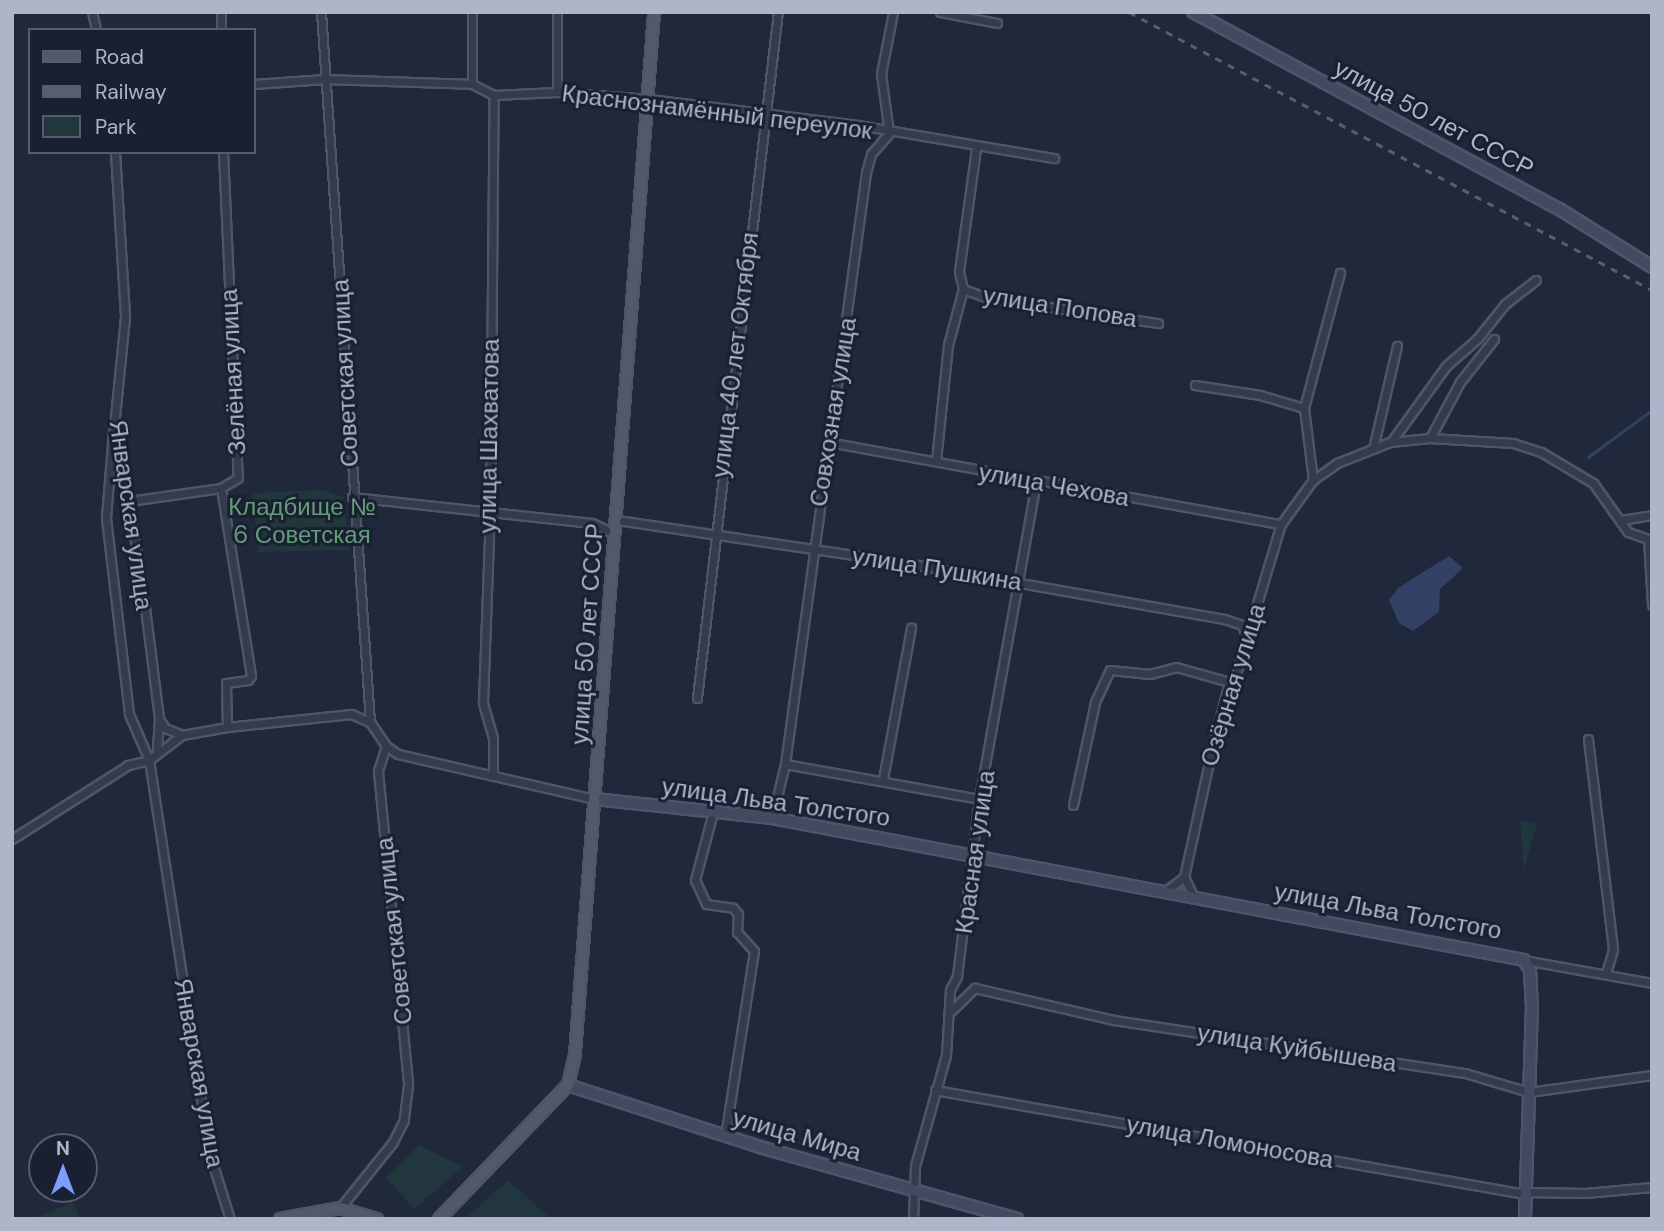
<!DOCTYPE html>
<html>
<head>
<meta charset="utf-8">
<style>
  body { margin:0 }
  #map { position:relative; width:1664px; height:1231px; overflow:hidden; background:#20283c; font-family:"DM Sans",sans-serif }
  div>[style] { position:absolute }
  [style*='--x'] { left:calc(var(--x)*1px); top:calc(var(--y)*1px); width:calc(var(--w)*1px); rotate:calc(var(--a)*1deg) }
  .green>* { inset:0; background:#22363d }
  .water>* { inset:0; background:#324165 }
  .stream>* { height:2.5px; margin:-1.25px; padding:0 1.25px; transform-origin:1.25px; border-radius:1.25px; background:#324165 }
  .roads { filter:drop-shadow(2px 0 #4f5567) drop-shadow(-2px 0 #4f5567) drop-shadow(0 2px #4f5567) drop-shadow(0 -2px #4f5567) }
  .street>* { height:7px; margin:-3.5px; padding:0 3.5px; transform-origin:3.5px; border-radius:3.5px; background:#343b4c }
  .secondary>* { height:10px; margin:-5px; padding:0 5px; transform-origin:5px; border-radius:5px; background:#424960 }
  .primary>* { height:10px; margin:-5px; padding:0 5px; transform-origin:5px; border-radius:5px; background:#52596c }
  .rail>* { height:2.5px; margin-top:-1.25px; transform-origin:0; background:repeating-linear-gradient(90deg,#565e74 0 7px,transparent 0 14px) }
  span { translate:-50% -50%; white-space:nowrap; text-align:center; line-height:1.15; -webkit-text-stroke:6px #192031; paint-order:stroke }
  .street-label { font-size:24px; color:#afb5c8 }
  .park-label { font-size:24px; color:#649b78 }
  .frame { position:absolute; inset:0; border:14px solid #afb5c8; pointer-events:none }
  .legend { position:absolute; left:28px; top:28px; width:228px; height:126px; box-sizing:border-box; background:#192031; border:2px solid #555c6d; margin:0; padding:9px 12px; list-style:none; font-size:21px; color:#afb5c8 }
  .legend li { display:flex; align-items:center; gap:14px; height:35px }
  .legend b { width:35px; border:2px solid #555c6d }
  .north { position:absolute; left:28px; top:1133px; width:70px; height:70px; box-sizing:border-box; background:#192031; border:2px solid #555c6d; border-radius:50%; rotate:0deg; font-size:19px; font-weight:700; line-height:28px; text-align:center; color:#afb5c8 }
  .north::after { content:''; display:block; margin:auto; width:24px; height:32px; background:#7d9dff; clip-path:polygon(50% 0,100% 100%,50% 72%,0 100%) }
</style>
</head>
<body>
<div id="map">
  <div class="green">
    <i style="clip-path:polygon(324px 490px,343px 497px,350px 550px,258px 552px,253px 493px)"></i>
    <i style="clip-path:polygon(1520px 820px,1537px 824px,1524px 870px)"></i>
    <i style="clip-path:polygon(419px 1145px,463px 1167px,414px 1209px,386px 1178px)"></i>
    <i style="clip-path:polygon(508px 1180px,551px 1219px,465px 1219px)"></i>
    <i style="clip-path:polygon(73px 1202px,80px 1219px,33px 1219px)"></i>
  </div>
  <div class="water">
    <i style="clip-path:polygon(1449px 556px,1463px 568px,1440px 589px,1439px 612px,1413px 631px,1399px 623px,1389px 600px,1398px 588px)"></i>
  </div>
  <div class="stream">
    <i style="--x:1588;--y:457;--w:79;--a:-36.3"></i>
  </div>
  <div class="roads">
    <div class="street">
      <i style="--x:92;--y:12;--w:18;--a:77"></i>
      <i style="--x:221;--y:12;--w:18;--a:90"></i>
      <i style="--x:321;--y:12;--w:712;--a:86.05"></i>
      <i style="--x:370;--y:722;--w:29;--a:56"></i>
      <i style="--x:386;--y:746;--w:26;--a:108"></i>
      <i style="--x:378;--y:771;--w:315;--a:84.5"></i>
      <i style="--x:408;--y:1085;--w:35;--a:97"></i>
      <i style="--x:404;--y:1120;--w:25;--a:117"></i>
      <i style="--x:393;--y:1142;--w:85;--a:128.8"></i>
      <i style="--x:940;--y:12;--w:58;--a:10.9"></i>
      <i style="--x:254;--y:84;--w:71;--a:-4"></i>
      <i style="--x:325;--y:79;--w:147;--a:1.9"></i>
      <i style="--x:472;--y:84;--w:25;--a:27"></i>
      <i style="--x:494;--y:95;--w:63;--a:-2.7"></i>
      <i style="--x:557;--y:92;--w:92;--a:4.4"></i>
      <i style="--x:649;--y:99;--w:211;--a:7.1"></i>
      <i style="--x:858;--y:125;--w:199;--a:9.6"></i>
      <i style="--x:472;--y:84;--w:72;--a:-90"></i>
      <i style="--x:557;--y:92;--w:80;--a:-90"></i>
      <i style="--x:115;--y:152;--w:165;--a:86.5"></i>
      <i style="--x:125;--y:317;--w:111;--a:95.7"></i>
      <i style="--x:114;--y:427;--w:143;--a:79.6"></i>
      <i style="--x:140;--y:568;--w:152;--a:82.8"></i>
      <i style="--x:159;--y:719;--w:31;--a:94"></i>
      <i style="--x:223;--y:152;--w:326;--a:87.4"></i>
      <i style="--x:238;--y:478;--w:20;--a:150"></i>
      <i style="--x:221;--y:488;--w:190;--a:80.9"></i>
      <i style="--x:251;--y:676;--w:5;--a:127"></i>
      <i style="--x:248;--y:680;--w:22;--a:172"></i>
      <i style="--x:226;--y:683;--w:44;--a:88.7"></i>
      <i style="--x:963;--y:289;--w:27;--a:20"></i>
      <i style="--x:988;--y:298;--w:172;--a:8.4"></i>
      <i style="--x:1195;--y:385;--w:66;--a:8.7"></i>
      <i style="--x:1260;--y:395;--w:46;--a:16.5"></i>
      <i style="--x:1304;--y:408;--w:73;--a:82.9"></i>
      <i style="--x:1304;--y:408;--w:140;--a:-75.1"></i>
      <i style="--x:113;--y:432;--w:86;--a:94.7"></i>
      <i style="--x:106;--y:518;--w:197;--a:83.3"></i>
      <i style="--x:129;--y:714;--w:50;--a:66.5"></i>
      <i style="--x:1430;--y:438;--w:83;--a:3.4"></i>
      <i style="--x:1513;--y:443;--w:29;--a:18"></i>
      <i style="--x:1541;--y:452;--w:61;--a:30.8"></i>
      <i style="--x:1593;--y:483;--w:60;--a:54.5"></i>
      <i style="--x:1628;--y:532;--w:21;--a:19"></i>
      <i style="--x:1648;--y:539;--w:66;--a:86.5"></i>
      <i style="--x:828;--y:442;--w:460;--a:10.3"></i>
      <i style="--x:1391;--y:442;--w:94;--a:-54.1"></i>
      <i style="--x:1446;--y:366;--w:41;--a:-41.1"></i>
      <i style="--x:1477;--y:339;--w:45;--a:-51.3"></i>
      <i style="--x:1505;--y:304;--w:39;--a:-38"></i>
      <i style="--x:1373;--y:449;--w:106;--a:-76.9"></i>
      <i style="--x:936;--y:461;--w:117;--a:-84.1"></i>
      <i style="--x:948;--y:345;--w:58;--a:-75"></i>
      <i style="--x:963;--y:289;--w:18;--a:-103"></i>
      <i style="--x:959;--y:271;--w:124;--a:-82.1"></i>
      <i style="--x:352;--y:497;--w:241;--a:6.2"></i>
      <i style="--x:592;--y:523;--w:25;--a:26"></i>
      <i style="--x:129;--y:501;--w:93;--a:-8"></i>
      <i style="--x:617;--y:520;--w:287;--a:8.4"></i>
      <i style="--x:901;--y:562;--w:328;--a:10"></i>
      <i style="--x:1224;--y:619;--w:19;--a:18"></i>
      <i style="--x:1242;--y:625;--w:14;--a:69"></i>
      <i style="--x:1621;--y:520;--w:31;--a:-9"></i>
      <i style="--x:697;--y:698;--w:691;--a:-83.27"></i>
      <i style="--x:159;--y:719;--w:11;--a:56"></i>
      <i style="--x:165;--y:728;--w:18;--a:22"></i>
      <i style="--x:1588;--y:739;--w:212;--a:83.2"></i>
      <i style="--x:1613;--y:950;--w:24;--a:107"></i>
      <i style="--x:386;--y:746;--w:14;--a:34"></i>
      <i style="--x:398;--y:754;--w:202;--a:12.9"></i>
      <i style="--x:149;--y:760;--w:397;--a:81.3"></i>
      <i style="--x:209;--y:1152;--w:70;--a:72.6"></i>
      <i style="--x:149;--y:760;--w:41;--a:-37.1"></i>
      <i style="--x:182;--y:735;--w:46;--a:-10.1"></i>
      <i style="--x:227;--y:727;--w:125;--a:-6"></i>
      <i style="--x:351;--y:714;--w:21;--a:23"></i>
      <i style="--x:785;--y:764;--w:197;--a:10.2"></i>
      <i style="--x:493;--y:776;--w:38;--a:-90"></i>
      <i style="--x:493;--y:738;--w:37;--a:-106"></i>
      <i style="--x:483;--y:702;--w:190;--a:-87.9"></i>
      <i style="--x:490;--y:512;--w:417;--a:-89.5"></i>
      <i style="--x:883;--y:779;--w:154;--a:-79.5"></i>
      <i style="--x:1073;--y:805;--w:105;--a:-77.9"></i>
      <i style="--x:1095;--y:702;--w:35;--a:-65"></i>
      <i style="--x:1110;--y:670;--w:40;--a:5.7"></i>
      <i style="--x:1150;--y:674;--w:27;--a:-15"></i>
      <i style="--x:1176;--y:667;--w:55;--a:15.8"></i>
      <i style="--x:713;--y:812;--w:70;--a:104.8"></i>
      <i style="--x:695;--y:880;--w:26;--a:65"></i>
      <i style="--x:706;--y:904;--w:27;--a:8"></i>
      <i style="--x:733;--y:908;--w:8;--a:50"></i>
      <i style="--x:738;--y:914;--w:18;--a:93"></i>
      <i style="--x:737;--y:932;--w:25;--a:48"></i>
      <i style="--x:754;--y:951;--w:187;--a:98.9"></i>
      <i style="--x:772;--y:818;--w:56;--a:-76.5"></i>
      <i style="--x:785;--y:764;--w:597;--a:-82.2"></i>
      <i style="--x:866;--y:173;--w:20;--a:-75"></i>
      <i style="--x:871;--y:154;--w:28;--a:-49"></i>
      <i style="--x:889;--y:133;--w:60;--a:-97.7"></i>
      <i style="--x:881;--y:74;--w:63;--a:-79"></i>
      <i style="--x:12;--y:839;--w:138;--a:-32.5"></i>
      <i style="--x:128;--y:765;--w:22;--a:-13"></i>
      <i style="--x:1163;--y:893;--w:26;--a:-37"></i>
      <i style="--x:1194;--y:898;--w:23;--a:-115"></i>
      <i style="--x:1184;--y:877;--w:118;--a:-77.7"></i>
      <i style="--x:1209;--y:762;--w:82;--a:-76"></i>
      <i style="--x:1229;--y:682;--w:8;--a:-40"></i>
      <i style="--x:1235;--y:677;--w:160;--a:-73.3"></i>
      <i style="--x:1281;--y:524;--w:54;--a:-54"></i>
      <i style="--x:1313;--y:480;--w:29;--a:-35"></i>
      <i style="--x:1337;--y:463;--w:57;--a:-21.6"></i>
      <i style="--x:1390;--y:442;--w:40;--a:-5.7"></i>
      <i style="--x:1430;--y:438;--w:64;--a:-61.8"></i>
      <i style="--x:1460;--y:382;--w:55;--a:-51.7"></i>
      <i style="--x:1524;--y:960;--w:130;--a:10.2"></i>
      <i style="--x:952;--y:1010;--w:32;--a:-44"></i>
      <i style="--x:975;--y:988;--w:143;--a:13"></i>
      <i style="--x:1114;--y:1020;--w:355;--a:8.6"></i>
      <i style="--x:1465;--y:1073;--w:67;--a:16.5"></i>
      <i style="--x:1529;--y:1092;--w:124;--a:-7.9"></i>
      <i style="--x:935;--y:1090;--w:599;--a:10"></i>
      <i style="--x:1525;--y:1192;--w:60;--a:1"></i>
      <i style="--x:1585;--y:1193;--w:67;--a:-5.1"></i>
      <i style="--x:913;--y:1219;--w:53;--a:-87.8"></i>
      <i style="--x:915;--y:1166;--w:115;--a:-74.4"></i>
      <i style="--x:946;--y:1055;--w:65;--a:-86.5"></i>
      <i style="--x:950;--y:990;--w:16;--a:-63"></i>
      <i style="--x:957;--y:976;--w:178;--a:-82.9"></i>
      <i style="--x:979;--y:799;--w:322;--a:-79.8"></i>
    </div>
    <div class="secondary">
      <i style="--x:1193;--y:12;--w:416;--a:28.3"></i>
      <i style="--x:1559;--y:209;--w:110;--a:31.9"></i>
      <i style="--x:595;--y:799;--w:178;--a:6.1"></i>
      <i style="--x:772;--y:818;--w:765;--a:10.69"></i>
      <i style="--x:1524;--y:960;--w:12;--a:59"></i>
      <i style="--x:1530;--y:970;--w:36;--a:87"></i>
      <i style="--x:1532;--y:1006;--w:213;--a:91.9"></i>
      <i style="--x:568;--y:1085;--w:205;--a:17.9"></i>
      <i style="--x:763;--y:1148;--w:264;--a:15.6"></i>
    </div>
    <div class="primary">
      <i style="--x:280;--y:1219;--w:61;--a:-10.4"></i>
      <i style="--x:340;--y:1208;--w:39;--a:17"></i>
      <i style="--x:439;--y:1219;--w:186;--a:-46.1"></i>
      <i style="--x:568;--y:1085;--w:32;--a:-77"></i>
      <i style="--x:575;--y:1054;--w:1045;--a:-85.66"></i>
    </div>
  </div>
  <div class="rail">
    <i style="--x:1129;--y:12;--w:592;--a:27.99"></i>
  </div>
  <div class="street-label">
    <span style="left:717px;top:112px;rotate:7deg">Краснознамённый переулок</span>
    <span style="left:1434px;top:118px;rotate:28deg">улица 50 лет СССР</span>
    <span style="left:1060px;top:307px;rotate:9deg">улица Попова</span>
    <span style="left:735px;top:355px;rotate:-83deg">улица 40 лет Октября</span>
    <span style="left:233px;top:372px;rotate:-93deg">Зелёная улица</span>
    <span style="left:345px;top:373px;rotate:-93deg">Советская улица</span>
    <span style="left:833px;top:412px;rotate:-81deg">Совхозная улица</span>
    <span style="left:489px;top:436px;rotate:-89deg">улица Шахватова</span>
    <span style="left:1054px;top:485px;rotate:10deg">улица Чехова</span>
    <span style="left:131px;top:515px;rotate:82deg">Январская улица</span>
    <span style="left:937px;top:569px;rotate:9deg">улица Пушкина</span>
    <span style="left:587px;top:634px;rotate:-86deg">улица 50 лет СССР</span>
    <span style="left:1233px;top:685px;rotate:-73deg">Озёрная улица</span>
    <span style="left:776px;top:802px;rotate:8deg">улица Льва Толстого</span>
    <span style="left:975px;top:852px;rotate:-82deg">Красная улица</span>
    <span style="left:1388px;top:911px;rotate:10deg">улица Льва Толстого</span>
    <span style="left:394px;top:931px;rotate:-96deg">Советская улица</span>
    <span style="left:1297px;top:1048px;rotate:9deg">улица Куйбышева</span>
    <span style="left:199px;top:1073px;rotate:80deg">Январская улица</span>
    <span style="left:797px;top:1135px;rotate:16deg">улица Мира</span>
    <span style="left:1230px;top:1142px;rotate:10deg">улица Ломоносова</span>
  </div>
  <div class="park-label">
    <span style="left:302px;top:521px">Кладбище №<br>6 Советская</span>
  </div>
  <div class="frame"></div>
  <ul class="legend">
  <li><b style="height:9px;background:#52596c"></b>Road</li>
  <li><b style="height:9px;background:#565e74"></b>Railway</li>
  <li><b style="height:19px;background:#22363d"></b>Park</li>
  </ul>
  <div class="north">N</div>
</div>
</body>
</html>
